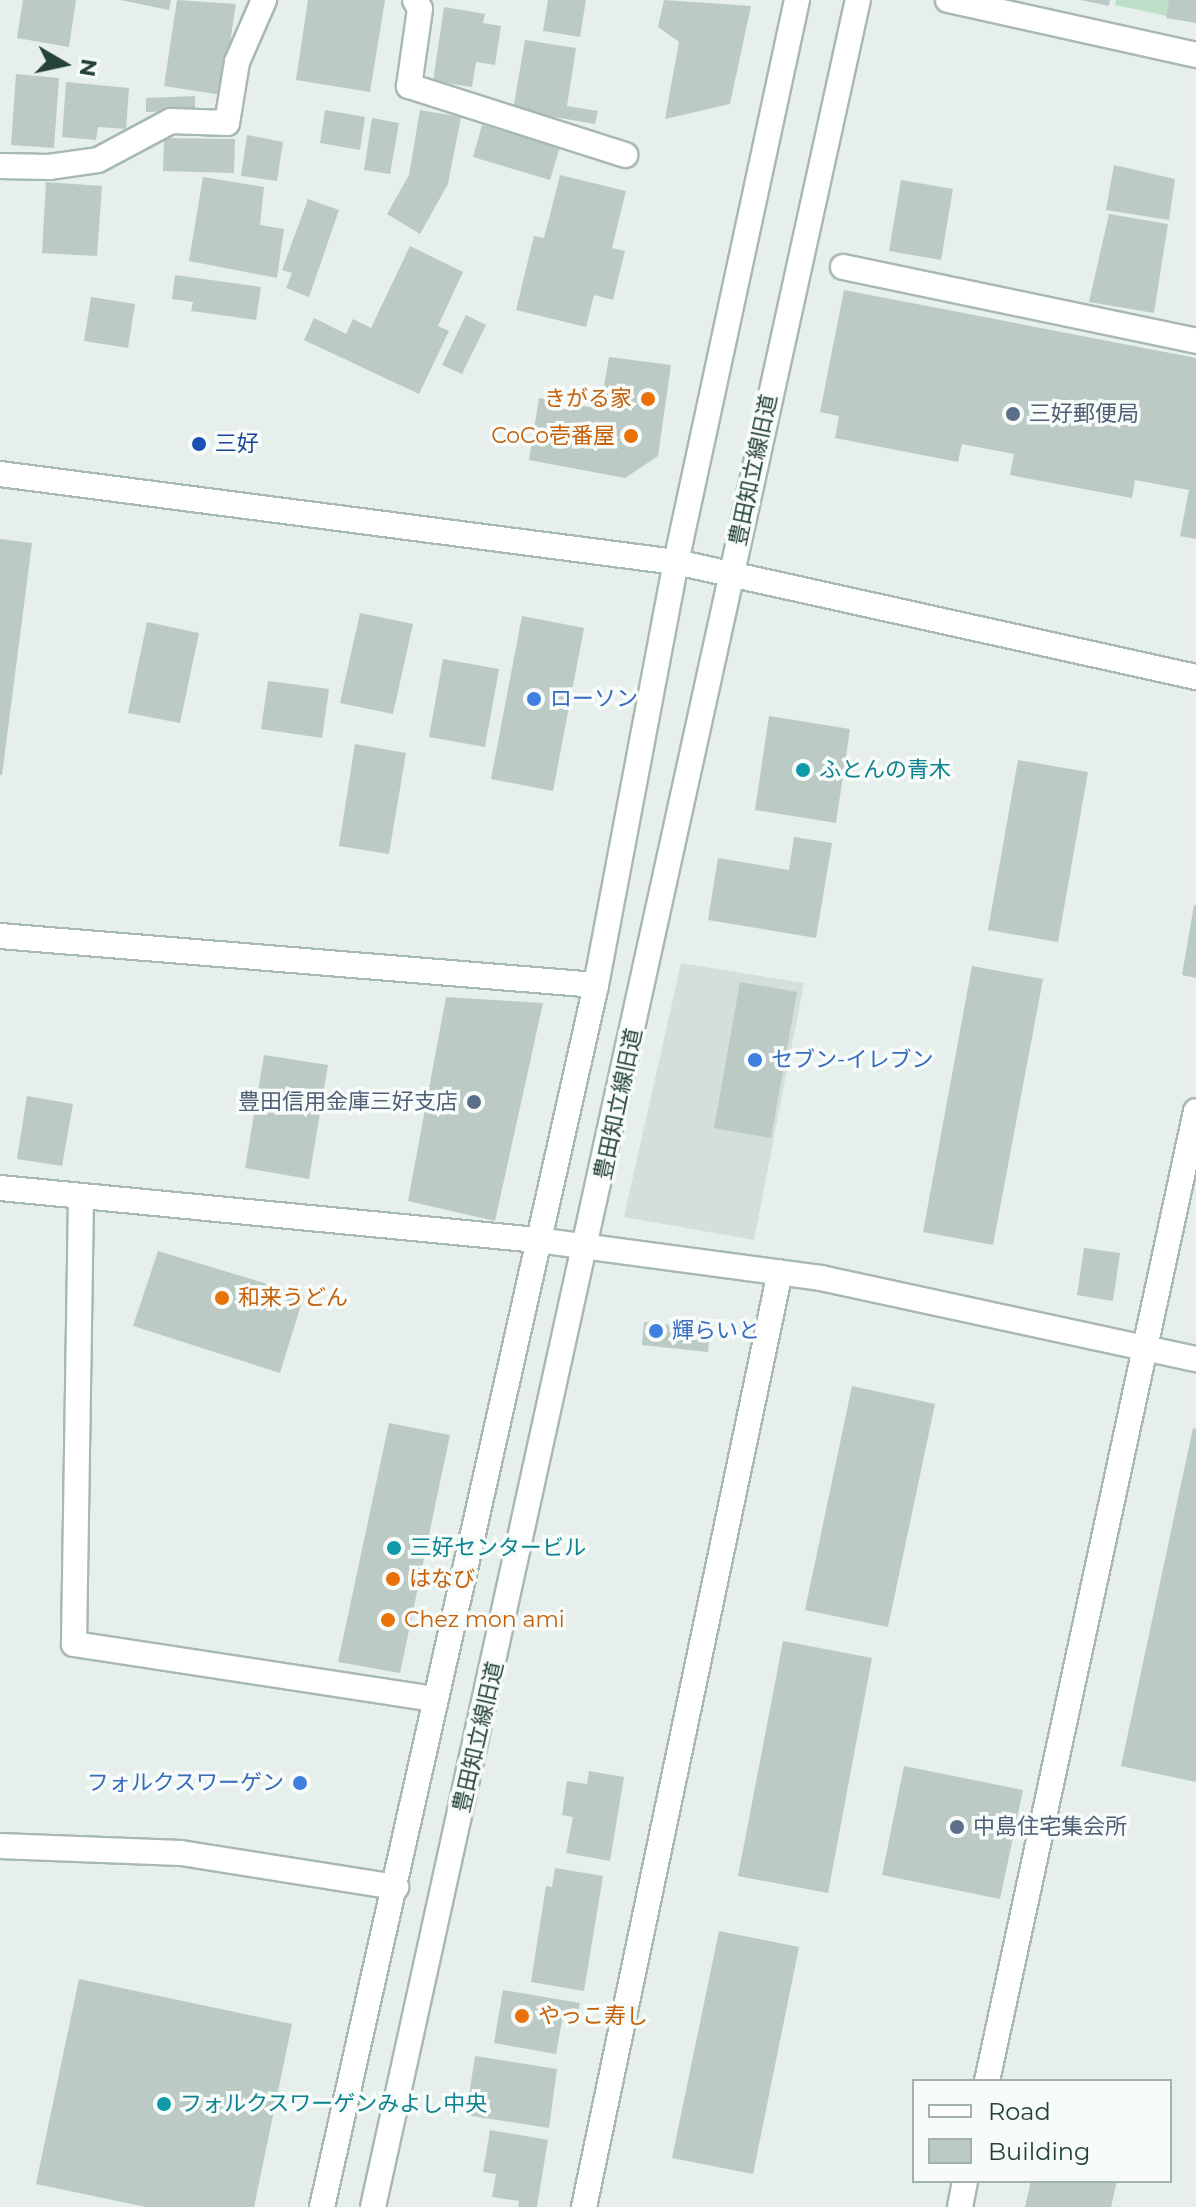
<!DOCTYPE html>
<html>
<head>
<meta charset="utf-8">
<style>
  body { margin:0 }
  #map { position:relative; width:1196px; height:2207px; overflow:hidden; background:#e6efeb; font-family:Montserrat,"Noto Sans JP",sans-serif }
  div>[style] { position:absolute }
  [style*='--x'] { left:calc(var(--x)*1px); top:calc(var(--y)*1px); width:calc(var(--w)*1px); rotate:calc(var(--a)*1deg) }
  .built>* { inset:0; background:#d4dfda }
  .green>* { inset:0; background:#bfe0c8 }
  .building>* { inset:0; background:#bbcac4 }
  .roads { filter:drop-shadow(2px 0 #a8b8b2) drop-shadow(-2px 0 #a8b8b2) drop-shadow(0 2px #a8b8b2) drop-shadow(0 -2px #a8b8b2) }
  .street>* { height:24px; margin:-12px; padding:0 12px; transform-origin:12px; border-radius:12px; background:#fff }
  .secondary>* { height:24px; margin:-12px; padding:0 12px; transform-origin:12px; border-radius:12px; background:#fff }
  .dots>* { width:22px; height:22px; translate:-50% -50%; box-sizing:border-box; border:4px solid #f7fbf9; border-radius:50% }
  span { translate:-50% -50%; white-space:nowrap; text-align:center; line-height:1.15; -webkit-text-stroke:7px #f7fbf9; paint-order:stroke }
  .food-label { font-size:22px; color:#c56008 }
  .right { translate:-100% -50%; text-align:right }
  .left { translate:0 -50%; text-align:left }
  .service-label { font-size:22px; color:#4e5e75 }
  .transit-label { font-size:22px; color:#164399 }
  .street-label { font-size:22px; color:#24423a }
  .shop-label { font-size:22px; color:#366cbe }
  .culture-label { font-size:22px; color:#0d838f }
  .legend { position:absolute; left:912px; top:2079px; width:260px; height:104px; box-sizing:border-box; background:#f7fbf9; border:2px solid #a3b1ad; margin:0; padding:10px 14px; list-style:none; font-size:24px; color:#24423a }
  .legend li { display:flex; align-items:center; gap:16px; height:40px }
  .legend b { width:40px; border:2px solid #a3b1ad }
  .north { position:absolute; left:24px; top:24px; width:80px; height:80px; -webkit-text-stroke:6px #f7fbf9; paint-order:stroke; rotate:99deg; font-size:22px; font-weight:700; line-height:32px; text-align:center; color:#24423a }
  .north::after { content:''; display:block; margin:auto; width:28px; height:36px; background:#24423a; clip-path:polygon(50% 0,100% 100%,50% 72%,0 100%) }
</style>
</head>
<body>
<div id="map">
  <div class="built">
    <i style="clip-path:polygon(681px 963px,804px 983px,754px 1240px,624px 1217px)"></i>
  </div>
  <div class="green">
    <i style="clip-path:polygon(1116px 0,1196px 0,1196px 22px,1115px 5px)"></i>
  </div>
  <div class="building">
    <i style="clip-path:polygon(23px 0,76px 0,69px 47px,17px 38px)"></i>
    <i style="clip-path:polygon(120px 0,171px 0,169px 10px)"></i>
    <i style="clip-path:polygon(177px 0,236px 4px,222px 95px,164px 86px)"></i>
    <i style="clip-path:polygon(308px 0,385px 0,370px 92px,296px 80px)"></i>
    <i style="clip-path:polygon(548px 0,586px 0,580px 37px,543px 31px)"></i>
    <i style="clip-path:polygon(664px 0,751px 6px,730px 104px,665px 119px,679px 42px,658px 27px)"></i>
    <i style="clip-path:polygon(1080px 0,1110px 0,1109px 6px)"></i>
    <i style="clip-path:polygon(1169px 0,1196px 0,1196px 23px,1166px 18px)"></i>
    <i style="clip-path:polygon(444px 7px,485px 14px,483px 23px,501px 26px,495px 65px,476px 62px,472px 87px,433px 81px)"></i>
    <i style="clip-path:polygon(525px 40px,576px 48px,567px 106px,598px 111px,595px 124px,513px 110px)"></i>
    <i style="clip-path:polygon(16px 74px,59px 78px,54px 148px,11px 145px)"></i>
    <i style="clip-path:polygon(66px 82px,129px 88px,126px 129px,98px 127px,96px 140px,62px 137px)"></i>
    <i style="clip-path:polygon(195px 96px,195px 110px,146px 112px,146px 98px)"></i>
    <i style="clip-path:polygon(325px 110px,365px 117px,360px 150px,320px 143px)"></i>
    <i style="clip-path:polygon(420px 110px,461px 117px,448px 184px,420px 234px,387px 214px,409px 175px)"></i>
    <i style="clip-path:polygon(372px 118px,399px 123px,390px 174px,364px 170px)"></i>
    <i style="clip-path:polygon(482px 125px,560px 147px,550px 180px,473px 157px)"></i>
    <i style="clip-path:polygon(247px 135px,283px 142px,277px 181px,241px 176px)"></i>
    <i style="clip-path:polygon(164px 138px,235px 139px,234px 173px,163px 171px)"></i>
    <i style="clip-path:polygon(1114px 165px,1175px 179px,1169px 220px,1106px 210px)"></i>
    <i style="clip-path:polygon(560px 175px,626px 191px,612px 248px,625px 251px,613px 300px,594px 295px,586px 327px,516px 310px,534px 236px,544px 238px)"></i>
    <i style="clip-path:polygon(203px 177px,264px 187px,260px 225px,284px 229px,277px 278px,189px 261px)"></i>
    <i style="clip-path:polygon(901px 180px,953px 189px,941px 260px,889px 251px)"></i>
    <i style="clip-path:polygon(46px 182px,102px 186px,97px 256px,42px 253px)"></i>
    <i style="clip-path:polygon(308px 199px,339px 210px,309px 297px,286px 288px,292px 273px,282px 270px)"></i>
    <i style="clip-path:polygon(1109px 214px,1168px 224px,1154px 313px,1089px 302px)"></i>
    <i style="clip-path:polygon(410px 246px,463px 272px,438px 326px,449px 331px,419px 394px,304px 340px,314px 318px,346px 334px,353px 319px,371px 328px)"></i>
    <i style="clip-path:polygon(175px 275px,261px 287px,256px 320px,191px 311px,193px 302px,172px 299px)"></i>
    <i style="clip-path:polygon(844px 290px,1196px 358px,1196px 539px,1180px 536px,1189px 490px,1135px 480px,1132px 498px,1010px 475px,1014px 454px,962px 444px,958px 462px,835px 438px,839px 416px,820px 412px)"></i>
    <i style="clip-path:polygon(91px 297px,135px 304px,128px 348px,84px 341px)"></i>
    <i style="clip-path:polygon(466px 315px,486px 325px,462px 374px,442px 365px)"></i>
    <i style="clip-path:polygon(609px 357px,671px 365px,658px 456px,625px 478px,529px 460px,539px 398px,600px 409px)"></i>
    <i style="clip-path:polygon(0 539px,32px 543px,2px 775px,0 775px)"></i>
    <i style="clip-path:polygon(360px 613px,413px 624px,393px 714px,340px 703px)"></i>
    <i style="clip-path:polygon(522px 616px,584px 628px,553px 791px,491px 779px)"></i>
    <i style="clip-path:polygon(147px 622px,199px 633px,180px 723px,128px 713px)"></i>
    <i style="clip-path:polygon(443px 659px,499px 669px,485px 747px,429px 737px)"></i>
    <i style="clip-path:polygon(268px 681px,329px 689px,322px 738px,261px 729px)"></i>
    <i style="clip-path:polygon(769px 716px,850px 729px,836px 823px,755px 810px)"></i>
    <i style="clip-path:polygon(355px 744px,406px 753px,389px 854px,339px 846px)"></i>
    <i style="clip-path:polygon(1018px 760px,1088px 772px,1058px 942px,988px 930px)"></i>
    <i style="clip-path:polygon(794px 837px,832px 843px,816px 938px,708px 920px,718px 858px,789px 870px)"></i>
    <i style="clip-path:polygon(1194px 905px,1196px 905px,1196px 978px,1182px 975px)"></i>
    <i style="clip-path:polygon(972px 966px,1043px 979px,993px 1245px,923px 1232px)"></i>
    <i style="clip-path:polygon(740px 982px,797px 992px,771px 1138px,714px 1128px)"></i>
    <i style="clip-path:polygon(446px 997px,543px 1003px,495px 1221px,408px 1201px)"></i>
    <i style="clip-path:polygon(264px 1055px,328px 1065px,309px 1179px,245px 1168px)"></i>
    <i style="clip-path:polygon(27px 1096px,73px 1104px,62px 1166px,17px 1159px)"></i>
    <i style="clip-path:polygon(1084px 1248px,1120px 1253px,1113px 1301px,1077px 1295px)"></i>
    <i style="clip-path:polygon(158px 1251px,304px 1295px,280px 1373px,133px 1326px)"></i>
    <i style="clip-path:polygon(644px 1322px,710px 1329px,708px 1352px,642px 1345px)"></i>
    <i style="clip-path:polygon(852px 1386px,935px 1404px,888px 1627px,805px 1610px)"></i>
    <i style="clip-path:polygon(389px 1423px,450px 1435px,400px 1673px,338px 1662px)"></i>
    <i style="clip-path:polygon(1193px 1428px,1196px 1429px,1196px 1782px,1121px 1766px)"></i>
    <i style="clip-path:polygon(783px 1641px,872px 1658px,828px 1893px,738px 1876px)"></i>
    <i style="clip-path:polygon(904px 1766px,1023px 1790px,1000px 1899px,882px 1875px)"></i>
    <i style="clip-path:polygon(589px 1771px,624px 1777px,610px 1861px,566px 1853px,573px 1817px,562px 1815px,567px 1781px,587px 1784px)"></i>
    <i style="clip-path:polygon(555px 1868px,603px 1876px,584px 1991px,531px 1982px,546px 1886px,552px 1887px)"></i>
    <i style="clip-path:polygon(719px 1931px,799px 1947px,753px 2174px,672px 2158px)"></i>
    <i style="clip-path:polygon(79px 1979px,292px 2024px,254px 2207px,146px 2207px,36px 2184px)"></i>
    <i style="clip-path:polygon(503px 1990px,580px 2003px,576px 2024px,562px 2021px,556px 2054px,494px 2043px)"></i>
    <i style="clip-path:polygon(475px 2056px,557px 2069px,549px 2128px,466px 2115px)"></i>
    <i style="clip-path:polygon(490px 2130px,548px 2140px,537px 2207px,518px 2207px,519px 2201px,492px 2197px,496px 2174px,483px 2172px)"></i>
    <i style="clip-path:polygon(1031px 2181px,1117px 2181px,1111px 2207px,1025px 2207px)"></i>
  </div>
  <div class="roads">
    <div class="street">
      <i style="--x:415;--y:0;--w:10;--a:61"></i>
      <i style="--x:420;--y:9;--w:78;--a:98.1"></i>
      <i style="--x:409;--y:86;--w:227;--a:17.7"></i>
      <i style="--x:948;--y:0;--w:254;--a:12.5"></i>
      <i style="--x:0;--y:166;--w:49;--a:1.2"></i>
      <i style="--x:49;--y:167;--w:49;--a:-8.1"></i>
      <i style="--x:98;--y:160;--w:83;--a:-28.1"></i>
      <i style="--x:171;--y:121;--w:56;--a:2"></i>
      <i style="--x:227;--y:123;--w:62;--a:-80.7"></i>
      <i style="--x:237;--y:62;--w:68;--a:-66.5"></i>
      <i style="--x:843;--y:267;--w:361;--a:11.8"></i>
      <i style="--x:0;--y:936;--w:598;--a:4.7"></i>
      <i style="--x:0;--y:1188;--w:540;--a:5.53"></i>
      <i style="--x:537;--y:1240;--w:287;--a:7.6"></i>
      <i style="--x:821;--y:1278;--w:384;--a:12.2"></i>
      <i style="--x:81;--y:1197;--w:447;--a:90.9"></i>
      <i style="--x:74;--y:1644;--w:363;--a:8.7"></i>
      <i style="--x:0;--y:1846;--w:181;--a:2.2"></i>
      <i style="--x:181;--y:1853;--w:218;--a:9"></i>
      <i style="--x:987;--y:2081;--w:992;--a:-77.84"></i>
      <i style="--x:584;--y:2207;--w:955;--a:-78.16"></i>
      <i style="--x:960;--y:2207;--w:26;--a:-79"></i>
    </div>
    <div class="secondary">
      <i style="--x:0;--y:474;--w:682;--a:7.42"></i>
      <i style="--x:676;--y:562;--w:533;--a:12.47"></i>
      <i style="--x:322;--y:2207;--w:1252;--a:-77.36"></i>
      <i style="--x:596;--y:985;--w:430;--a:-79.3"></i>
      <i style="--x:676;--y:562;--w:575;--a:-77.85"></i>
      <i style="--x:373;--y:2207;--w:2260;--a:-77.61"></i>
    </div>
  </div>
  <div class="dots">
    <i style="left:648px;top:399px;background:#e8710a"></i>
    <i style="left:1013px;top:414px;background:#5c6f8a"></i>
    <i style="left:631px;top:436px;background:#e8710a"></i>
    <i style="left:199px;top:444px;background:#1a4fb4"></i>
    <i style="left:534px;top:699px;background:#3f7fe0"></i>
    <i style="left:803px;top:770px;background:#0f9aa8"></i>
    <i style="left:755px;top:1060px;background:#3f7fe0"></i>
    <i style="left:474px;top:1102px;background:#5c6f8a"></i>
    <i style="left:222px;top:1298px;background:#e8710a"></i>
    <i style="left:656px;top:1331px;background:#3f7fe0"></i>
    <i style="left:394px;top:1548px;background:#0f9aa8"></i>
    <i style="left:393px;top:1579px;background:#e8710a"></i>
    <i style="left:388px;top:1620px;background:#e8710a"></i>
    <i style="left:300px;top:1783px;background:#3f7fe0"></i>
    <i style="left:957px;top:1827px;background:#5c6f8a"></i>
    <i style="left:522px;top:2016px;background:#e8710a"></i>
    <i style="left:164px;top:2104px;background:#0f9aa8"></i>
  </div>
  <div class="food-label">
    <span class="right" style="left:632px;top:399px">きがる家</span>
    <span class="right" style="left:615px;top:436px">CoCo壱番屋</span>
    <span class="left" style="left:238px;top:1298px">和来うどん</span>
    <span class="left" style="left:409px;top:1579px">はなび</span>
    <span class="left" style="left:404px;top:1620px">Chez mon ami</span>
    <span class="left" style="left:538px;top:2016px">やっこ寿し</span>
  </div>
  <div class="service-label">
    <span class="left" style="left:1029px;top:414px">三好郵便局</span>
    <span class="right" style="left:458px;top:1102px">豊田信用金庫三好支店</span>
    <span class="left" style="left:973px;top:1827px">中島住宅集会所</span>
  </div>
  <div class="transit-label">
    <span class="left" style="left:215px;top:444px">三好</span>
  </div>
  <div class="street-label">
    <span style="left:753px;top:470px;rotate:-78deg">豊田知立線旧道</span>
    <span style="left:618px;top:1104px;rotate:-78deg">豊田知立線旧道</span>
    <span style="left:478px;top:1737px;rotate:-77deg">豊田知立線旧道</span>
  </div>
  <div class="shop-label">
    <span class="left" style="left:550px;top:699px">ローソン</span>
    <span class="left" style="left:771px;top:1060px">セブン-イレブン</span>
    <span class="left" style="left:672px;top:1331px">輝らいと</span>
    <span class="right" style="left:284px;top:1783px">フォルクスワーゲン</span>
  </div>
  <div class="culture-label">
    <span class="left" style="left:819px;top:770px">ふとんの青木</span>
    <span class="left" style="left:410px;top:1548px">三好センタービル</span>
    <span class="left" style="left:180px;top:2104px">フォルクスワーゲンみよし中央</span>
  </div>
  <ul class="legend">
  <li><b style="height:10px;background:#fff"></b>Road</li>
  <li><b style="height:22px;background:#bbcac4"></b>Building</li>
  </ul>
  <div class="north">N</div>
</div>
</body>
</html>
